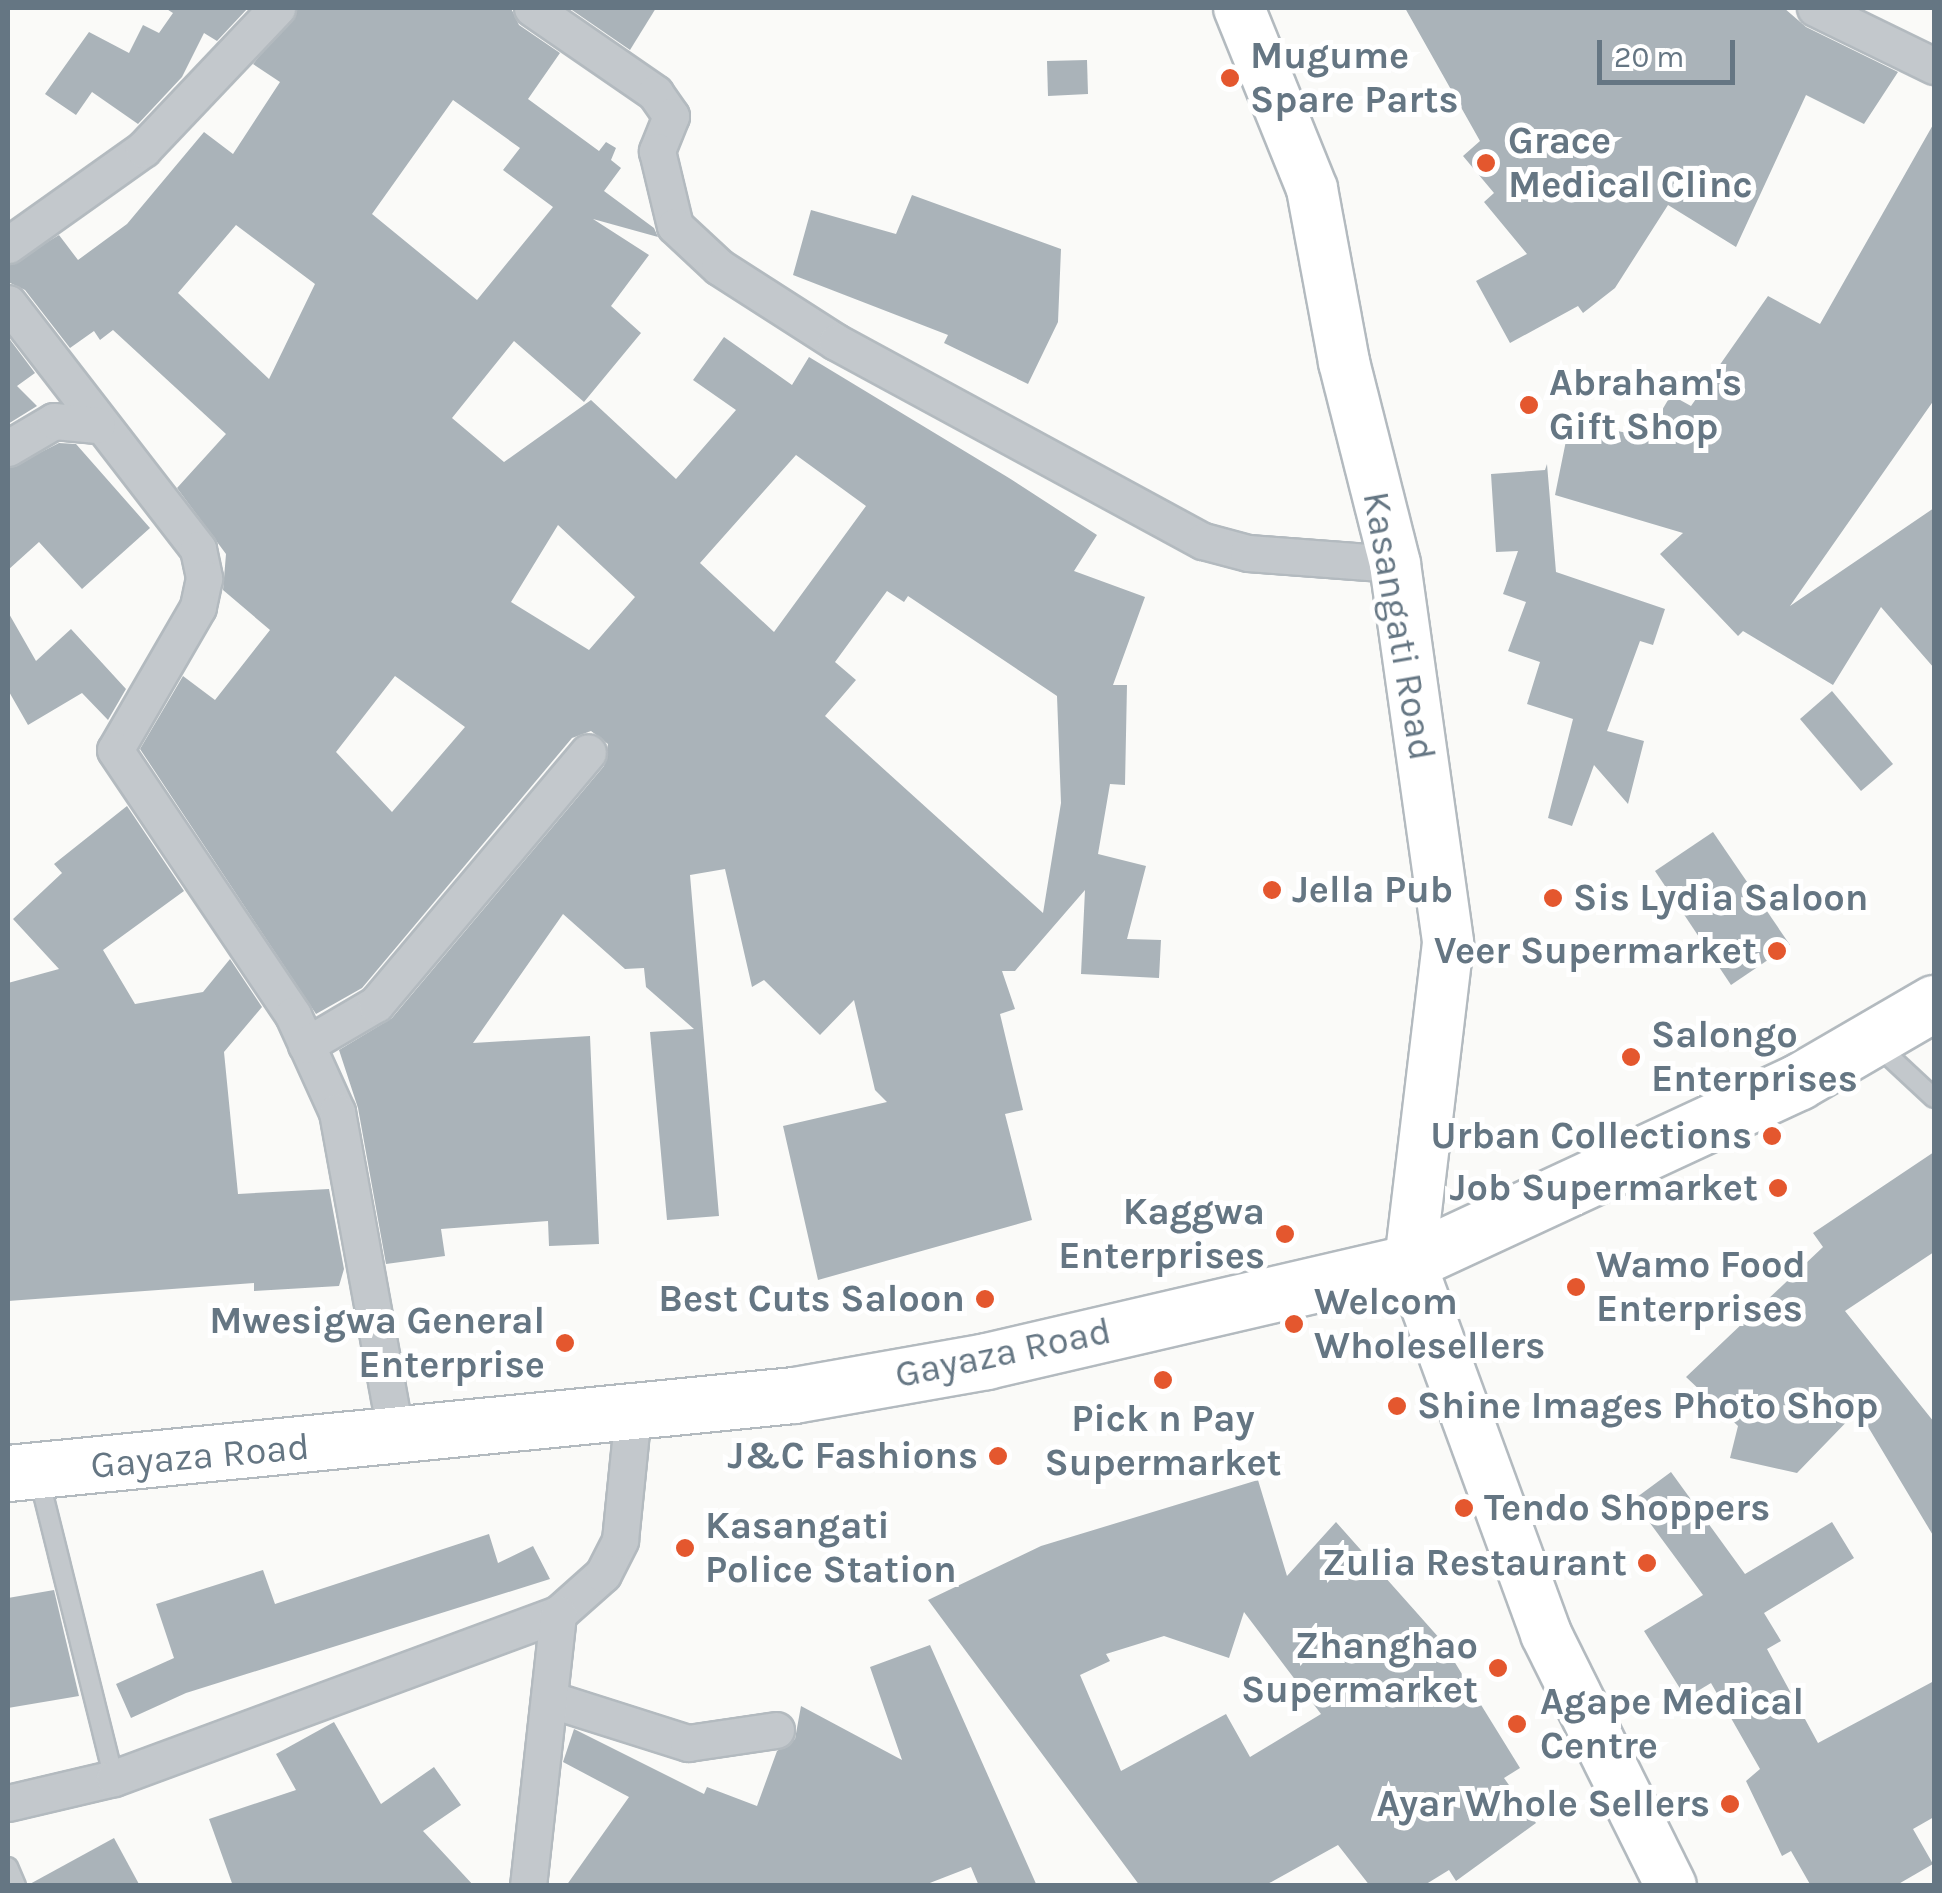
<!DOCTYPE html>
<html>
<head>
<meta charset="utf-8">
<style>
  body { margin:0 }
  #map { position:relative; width:1942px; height:1893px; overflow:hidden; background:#fafaf8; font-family:Karla,sans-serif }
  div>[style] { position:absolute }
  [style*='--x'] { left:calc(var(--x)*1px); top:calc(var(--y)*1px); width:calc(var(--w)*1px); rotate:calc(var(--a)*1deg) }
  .building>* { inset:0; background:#aab3b9 }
  .roads { filter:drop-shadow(2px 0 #b3babf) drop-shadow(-2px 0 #b3babf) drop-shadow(0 2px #b3babf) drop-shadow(0 -2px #b3babf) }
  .lane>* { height:18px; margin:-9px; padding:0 9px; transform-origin:9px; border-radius:9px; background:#c3c8cc }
  .street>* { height:35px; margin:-17.5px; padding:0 17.5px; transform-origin:17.5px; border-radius:17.5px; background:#c3c8cc }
  .secondary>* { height:50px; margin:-25px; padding:0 25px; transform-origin:25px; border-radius:25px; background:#fff }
  .primary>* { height:55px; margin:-27.5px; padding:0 27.5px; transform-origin:27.5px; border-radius:27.5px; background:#fff }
  .dots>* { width:28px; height:28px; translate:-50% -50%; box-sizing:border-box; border:5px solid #fff; border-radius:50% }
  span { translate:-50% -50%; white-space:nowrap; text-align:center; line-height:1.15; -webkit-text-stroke:10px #fff; paint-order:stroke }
  .poi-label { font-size:38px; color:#657683; font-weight:700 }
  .left { translate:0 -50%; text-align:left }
  .right { translate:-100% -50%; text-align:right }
  .street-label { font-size:38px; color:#657683 }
  .frame { position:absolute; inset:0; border:10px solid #657683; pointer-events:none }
  .scale { position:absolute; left:1597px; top:40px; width:138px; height:45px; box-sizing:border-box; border:5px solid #657683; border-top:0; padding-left:12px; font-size:30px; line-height:35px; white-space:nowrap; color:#657683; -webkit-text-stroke:8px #fff; paint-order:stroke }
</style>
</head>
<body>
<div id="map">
  <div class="building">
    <i style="clip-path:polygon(165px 8px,248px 8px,217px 41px,204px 33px,182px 77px,138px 124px,92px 92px,76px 115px,45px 94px,89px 32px,129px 53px,143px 25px,159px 33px,173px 13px)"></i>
    <i style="clip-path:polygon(evenodd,298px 8px,511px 8px,519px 25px,560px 53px,528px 99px,599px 151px,606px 142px,616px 148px,611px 160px,621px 168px,604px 191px,654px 228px,658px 237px,593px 219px,649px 255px,611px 306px,641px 333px,584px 402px,514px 341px,452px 418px,504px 462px,591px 400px,676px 479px,736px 410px,693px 380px,724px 337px,792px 385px,809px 357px,1009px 478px,1097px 535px,1074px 571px,1145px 597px,1113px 685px,1127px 685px,1125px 785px,1110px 784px,1098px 854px,1146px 866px,1127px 939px,1161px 940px,1159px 978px,1081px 974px,1085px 890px,1015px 971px,1002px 971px,1015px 1009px,1000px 1014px,1023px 1110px,1005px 1114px,1032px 1220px,818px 1280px,783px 1126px,887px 1102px,875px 1090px,854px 1000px,820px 1035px,764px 980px,752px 987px,725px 869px,690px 875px,719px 1216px,667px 1220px,650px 1032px,694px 1029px,646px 987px,644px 968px,625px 969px,563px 914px,473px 1043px,590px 1036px,599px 1244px,549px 1246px,548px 1221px,441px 1229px,445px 1256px,386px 1264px,358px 1108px,339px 1050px,392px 1018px,604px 766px,608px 744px,591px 731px,572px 738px,362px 988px,316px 1014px,140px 749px,183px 676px,215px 700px,270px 630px,223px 590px,226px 554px,177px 488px,226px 434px,113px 330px,100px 340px,94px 331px,70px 348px,25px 290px,8px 282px,8px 266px,59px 235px,78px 260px,127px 224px,204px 132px,233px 154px,280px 82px,253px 64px,298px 8px,453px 100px,520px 148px,503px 170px,553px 207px,477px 300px,372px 214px,453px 100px,298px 8px,236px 225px,315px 284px,269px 379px,178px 293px,236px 225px,298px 8px,796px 455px,866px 506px,774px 632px,700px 563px,796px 455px,298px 8px,558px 525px,635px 597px,589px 650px,511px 602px,558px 525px,298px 8px,887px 591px,904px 602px,908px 596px,1057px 696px,1061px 803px,1043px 913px,825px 716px,856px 680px,835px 662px,887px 591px,298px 8px,395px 676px,465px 727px,392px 812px,336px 752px,395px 676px)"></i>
    <i style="clip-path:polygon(569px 8px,656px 8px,630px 50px)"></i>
    <i style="clip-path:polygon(1405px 8px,1784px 8px,1806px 27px,1898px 72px,1864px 124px,1806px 95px,1736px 247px,1668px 205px,1615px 288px,1583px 313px,1578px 306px,1510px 343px,1476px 281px,1527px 254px,1484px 202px,1494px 193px,1463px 156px,1480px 141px)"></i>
    <i style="clip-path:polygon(1087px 60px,1088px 94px,1048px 96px,1047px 61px)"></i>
    <i style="clip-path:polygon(1934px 123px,1934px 400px,1790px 606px,1934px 508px,1934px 668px,1881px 607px,1833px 685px,1743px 631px,1738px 636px,1660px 554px,1683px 533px,1555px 495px,1570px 421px,1646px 437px,1671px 395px,1691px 406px,1768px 296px,1820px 324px)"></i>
    <i style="clip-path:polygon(912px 195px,1061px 249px,1058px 322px,1028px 384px,944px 343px,948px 335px,793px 275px,811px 210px,896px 234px)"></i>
    <i style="clip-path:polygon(8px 337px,35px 373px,17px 386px,37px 406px,8px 424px)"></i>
    <i style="clip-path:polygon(59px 443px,76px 444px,150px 528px,82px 589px,39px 542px,8px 570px,8px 469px)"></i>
    <i style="clip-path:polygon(1547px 464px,1556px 572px,1665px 609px,1653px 645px,1640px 641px,1607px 731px,1644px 741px,1628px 804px,1594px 765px,1572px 826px,1548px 818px,1573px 719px,1527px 704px,1540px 662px,1508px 651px,1526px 602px,1503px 594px,1518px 551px,1496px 552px,1491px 474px,1545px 470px)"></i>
    <i style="clip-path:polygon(8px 612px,36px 661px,71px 629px,126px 689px,108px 720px,82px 693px,28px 725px,8px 690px)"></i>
    <i style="clip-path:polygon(1832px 691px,1893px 764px,1861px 791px,1800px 719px)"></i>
    <i style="clip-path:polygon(127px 806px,184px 891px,103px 950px,135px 1004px,203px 992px,230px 959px,262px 1007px,224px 1052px,238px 1194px,329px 1189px,344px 1269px,339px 1286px,254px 1291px,254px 1283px,8px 1301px,8px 983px,59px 969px,13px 919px,62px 873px,54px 864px)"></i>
    <i style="clip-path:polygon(1713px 832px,1790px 945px,1731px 985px,1655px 871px)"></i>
    <i style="clip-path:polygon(1934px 1152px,1934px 1252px,1845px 1311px,1934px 1422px,1934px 1537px,1858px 1410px,1797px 1473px,1730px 1458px,1738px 1426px,1686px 1377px,1823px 1247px,1813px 1233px)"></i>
    <i style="clip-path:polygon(1671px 1472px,1745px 1574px,1832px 1522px,1854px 1558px,1764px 1613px,1781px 1641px,1767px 1649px,1818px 1743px,1934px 1681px,1934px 1817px,1913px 1829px,1933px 1864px,1895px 1886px,1811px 1886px,1791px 1851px,1782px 1856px,1746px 1781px,1760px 1769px,1711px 1683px,1686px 1698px,1644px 1631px,1703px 1595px,1633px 1500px)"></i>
    <i style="clip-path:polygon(evenodd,1258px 1480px,1287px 1576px,1336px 1522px,1441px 1640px,1520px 1768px,1504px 1778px,1536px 1823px,1456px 1881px,1449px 1870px,1423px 1886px,1370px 1886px,1338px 1845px,1264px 1886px,1140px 1886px,928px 1600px,1041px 1546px,1258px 1480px,1244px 1612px,1321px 1714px,1250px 1757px,1226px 1714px,1121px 1771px,1080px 1675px,1110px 1661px,1106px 1654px,1164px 1636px,1229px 1658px,1244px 1612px)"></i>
    <i style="clip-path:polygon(489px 1534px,498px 1563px,533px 1546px,550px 1579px,186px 1693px,131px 1718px,116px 1684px,174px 1658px,156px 1604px,263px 1570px,275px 1604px)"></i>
    <i style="clip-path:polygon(54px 1590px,79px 1696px,8px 1708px,8px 1598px)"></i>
    <i style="clip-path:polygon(930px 1645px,1037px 1886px,979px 1886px,971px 1867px,922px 1886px,566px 1886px,629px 1797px,563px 1762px,574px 1729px,704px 1794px,707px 1787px,757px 1806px,777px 1751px,795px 1739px,801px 1706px,902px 1760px,870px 1667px)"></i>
    <i style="clip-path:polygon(334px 1722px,381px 1804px,434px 1767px,461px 1805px,423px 1831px,474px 1886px,233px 1886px,209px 1819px,296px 1790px,276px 1754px)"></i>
    <i style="clip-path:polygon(114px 1838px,140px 1886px,28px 1886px,28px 1885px)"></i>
  </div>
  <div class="roads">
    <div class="lane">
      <i style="--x:1876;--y:1044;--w:79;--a:43"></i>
      <i style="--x:39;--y:1478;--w:309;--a:76"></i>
      <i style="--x:8;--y:1867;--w:21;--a:67"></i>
    </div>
    <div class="street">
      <i style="--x:532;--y:8;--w:150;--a:34.6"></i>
      <i style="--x:655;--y:93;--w:28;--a:55"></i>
      <i style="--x:671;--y:116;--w:38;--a:112"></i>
      <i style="--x:657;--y:151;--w:77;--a:76.5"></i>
      <i style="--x:675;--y:226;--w:60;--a:43"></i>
      <i style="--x:719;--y:267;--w:139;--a:32.7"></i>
      <i style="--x:836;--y:342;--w:417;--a:28.5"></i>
      <i style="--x:1203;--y:541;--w:47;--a:14.9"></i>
      <i style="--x:1248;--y:553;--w:147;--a:4.3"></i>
      <i style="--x:1815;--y:8;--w:132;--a:26"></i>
      <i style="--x:8;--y:245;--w:166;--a:-35.4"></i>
      <i style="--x:143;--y:149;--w:195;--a:-46.5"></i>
      <i style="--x:8;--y:303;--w:311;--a:52.3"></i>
      <i style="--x:198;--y:549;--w:30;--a:78"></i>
      <i style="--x:204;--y:578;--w:30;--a:102"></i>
      <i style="--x:198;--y:607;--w:165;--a:120.1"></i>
      <i style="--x:115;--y:750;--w:319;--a:56.1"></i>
      <i style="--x:293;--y:1015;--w:107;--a:65.6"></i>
      <i style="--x:337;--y:1112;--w:331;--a:79.7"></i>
      <i style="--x:8;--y:448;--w:53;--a:-30.4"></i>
      <i style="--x:54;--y:421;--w:43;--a:5.3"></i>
      <i style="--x:306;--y:1045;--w:81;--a:-30.4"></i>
      <i style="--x:376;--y:1004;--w:329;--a:-49.9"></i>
      <i style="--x:549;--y:1699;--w:146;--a:17.6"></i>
      <i style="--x:688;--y:1743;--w:89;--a:-8.4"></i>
      <i style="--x:8;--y:1803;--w:109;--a:-13.3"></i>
      <i style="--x:114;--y:1778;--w:473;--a:-20.3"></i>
      <i style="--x:558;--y:1614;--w:60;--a:-41.6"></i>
      <i style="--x:603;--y:1574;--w:38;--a:-63"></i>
      <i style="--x:620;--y:1540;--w:128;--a:-84.2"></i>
      <i style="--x:528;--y:1886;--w:274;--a:-83.7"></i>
    </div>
    <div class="secondary">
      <i style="--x:1239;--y:8;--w:195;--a:68"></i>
      <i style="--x:1312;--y:189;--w:176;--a:79.5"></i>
      <i style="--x:1344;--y:362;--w:208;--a:75.8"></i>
      <i style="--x:1395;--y:564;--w:383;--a:82"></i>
      <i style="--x:1448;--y:943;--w:321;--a:96.8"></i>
      <i style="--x:1410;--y:1262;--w:396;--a:69.9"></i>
      <i style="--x:1546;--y:1634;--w:281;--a:63.6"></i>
    </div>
    <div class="primary">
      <i style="--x:8;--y:1473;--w:790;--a:-5.67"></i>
      <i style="--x:794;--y:1395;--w:195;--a:-10"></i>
      <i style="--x:986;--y:1361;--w:435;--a:-13.1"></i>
      <i style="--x:1410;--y:1262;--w:428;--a:-24.9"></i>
      <i style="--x:1798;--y:1082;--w:157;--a:-30.2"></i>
    </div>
  </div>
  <div class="dots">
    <i style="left:1230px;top:78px;background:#e4572e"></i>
    <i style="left:1486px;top:163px;background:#e4572e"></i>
    <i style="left:1529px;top:405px;background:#e4572e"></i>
    <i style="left:1272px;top:890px;background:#e4572e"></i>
    <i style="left:1553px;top:898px;background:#e4572e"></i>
    <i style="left:1777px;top:951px;background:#e4572e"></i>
    <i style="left:1631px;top:1057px;background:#e4572e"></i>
    <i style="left:1772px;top:1136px;background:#e4572e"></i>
    <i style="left:1778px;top:1188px;background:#e4572e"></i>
    <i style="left:1285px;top:1234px;background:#e4572e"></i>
    <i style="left:1576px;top:1287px;background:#e4572e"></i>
    <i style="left:985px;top:1299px;background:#e4572e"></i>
    <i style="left:1294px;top:1324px;background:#e4572e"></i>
    <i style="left:565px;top:1343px;background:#e4572e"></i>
    <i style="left:1163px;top:1380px;background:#e4572e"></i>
    <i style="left:1397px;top:1406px;background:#e4572e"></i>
    <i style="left:998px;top:1456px;background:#e4572e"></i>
    <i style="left:1464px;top:1508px;background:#e4572e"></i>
    <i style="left:685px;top:1548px;background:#e4572e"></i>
    <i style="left:1647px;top:1563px;background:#e4572e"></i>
    <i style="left:1498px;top:1668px;background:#e4572e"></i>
    <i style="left:1517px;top:1724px;background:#e4572e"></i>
    <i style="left:1730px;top:1804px;background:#e4572e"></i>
  </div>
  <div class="poi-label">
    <span class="left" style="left:1250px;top:78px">Mugume<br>Spare Parts</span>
    <span class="left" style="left:1508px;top:163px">Grace<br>Medical Clinc</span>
    <span class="left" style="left:1549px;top:405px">Abraham's<br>Gift Shop</span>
    <span class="left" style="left:1292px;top:890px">Jella Pub</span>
    <span class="left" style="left:1573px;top:898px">Sis Lydia Saloon</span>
    <span class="right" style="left:1757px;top:951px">Veer Supermarket</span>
    <span class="left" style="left:1651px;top:1057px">Salongo<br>Enterprises</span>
    <span class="right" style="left:1752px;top:1136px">Urban Collections</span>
    <span class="right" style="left:1758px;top:1188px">Job Supermarket</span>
    <span class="right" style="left:1265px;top:1234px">Kaggwa<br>Enterprises</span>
    <span class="left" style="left:1596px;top:1287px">Wamo Food<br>Enterprises</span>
    <span class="right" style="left:965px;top:1299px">Best Cuts Saloon</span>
    <span class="left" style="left:1314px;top:1324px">Welcom<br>Wholesellers</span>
    <span class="right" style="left:545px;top:1343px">Mwesigwa General<br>Enterprise</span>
    <span class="left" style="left:1417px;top:1406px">Shine Images Photo Shop</span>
    <span style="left:1163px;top:1441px">Pick n Pay<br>Supermarket</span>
    <span class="right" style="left:978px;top:1456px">J&amp;C Fashions</span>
    <span class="left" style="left:1484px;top:1508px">Tendo Shoppers</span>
    <span class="left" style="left:705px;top:1548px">Kasangati<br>Police Station</span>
    <span class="right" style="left:1627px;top:1563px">Zulia Restaurant</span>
    <span class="right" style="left:1478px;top:1668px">Zhanghao<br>Supermarket</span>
    <span class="left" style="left:1540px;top:1724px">Agape Medical<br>Centre</span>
    <span class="right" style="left:1710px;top:1804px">Ayar Whole Sellers</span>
  </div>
  <div class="street-label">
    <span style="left:1399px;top:626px;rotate:80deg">Kasangati Road</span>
    <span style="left:1003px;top:1353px;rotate:-12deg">Gayaza Road</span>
    <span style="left:200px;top:1456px;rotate:-5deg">Gayaza Road</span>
  </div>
  <div class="frame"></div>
  <div class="scale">20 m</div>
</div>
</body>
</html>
